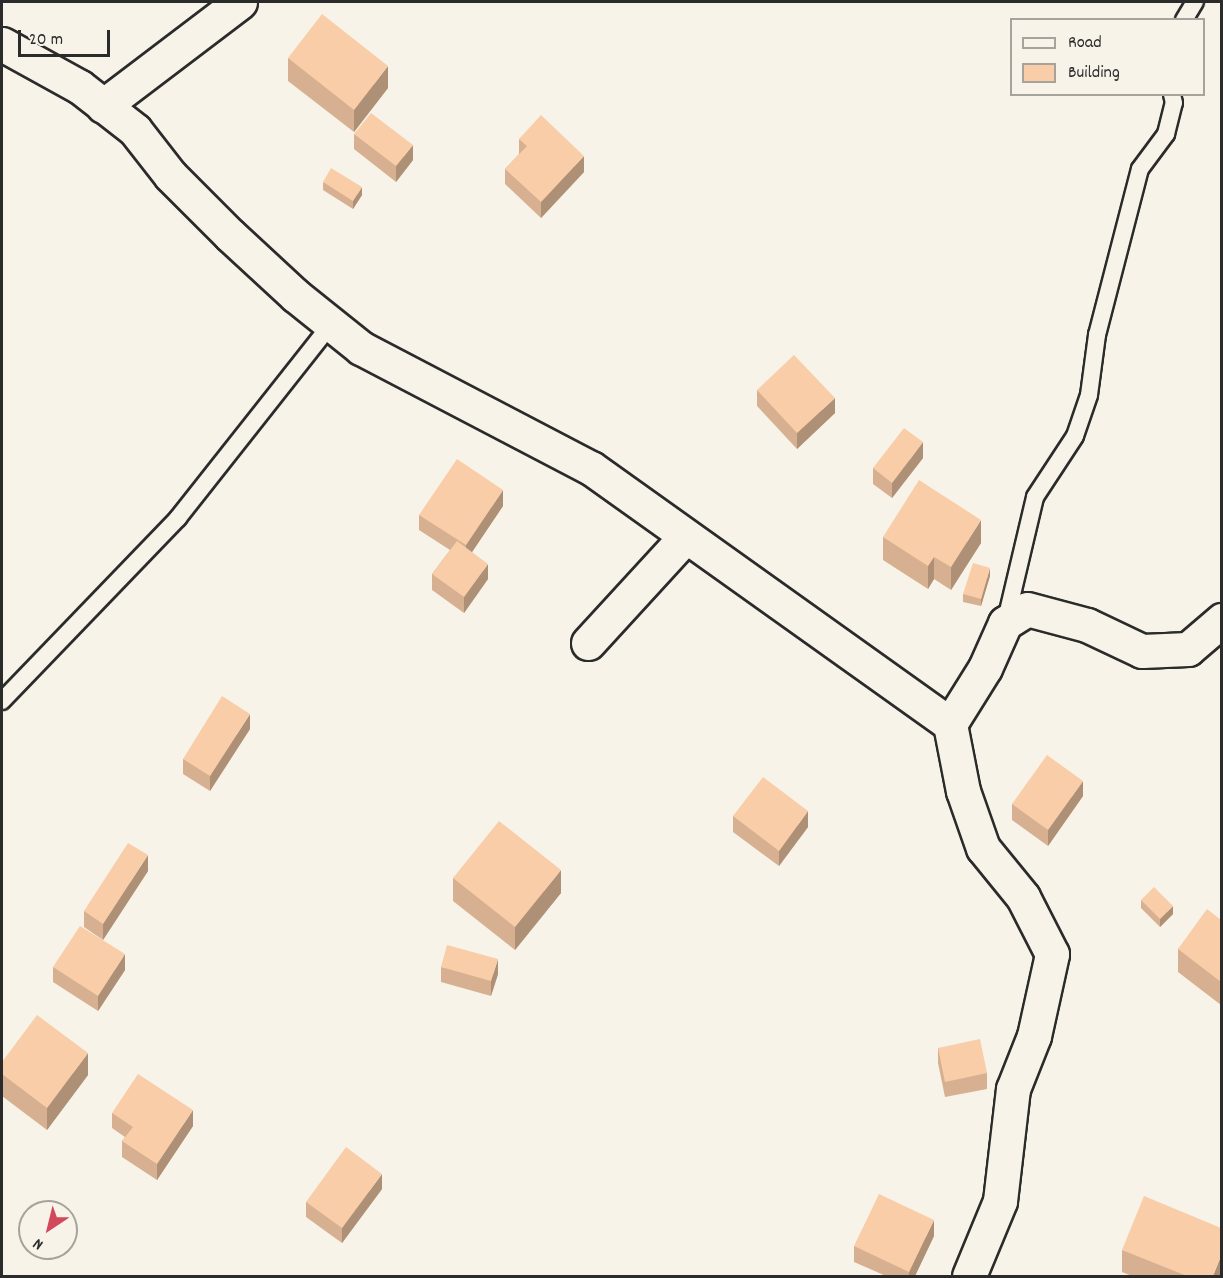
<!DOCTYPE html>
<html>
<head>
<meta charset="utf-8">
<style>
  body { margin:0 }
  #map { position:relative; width:1223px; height:1278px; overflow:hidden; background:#f7f3e8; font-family:Dekko,sans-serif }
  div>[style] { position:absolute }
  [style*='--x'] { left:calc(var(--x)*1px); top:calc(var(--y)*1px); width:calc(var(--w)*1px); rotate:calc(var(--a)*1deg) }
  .roads { filter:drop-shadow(2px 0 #2b2b2b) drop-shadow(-2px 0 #2b2b2b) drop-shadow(0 2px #2b2b2b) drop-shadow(0 -2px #2b2b2b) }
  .lane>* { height:16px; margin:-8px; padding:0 8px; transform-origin:8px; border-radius:8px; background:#f7f3e8 }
  .street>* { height:33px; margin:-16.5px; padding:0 16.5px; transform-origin:16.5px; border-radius:16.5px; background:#f7f3e8 }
  .wall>* { inset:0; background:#d6b090 }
  .shaded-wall>* { inset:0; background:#ae9076 }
  .building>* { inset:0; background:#f9cda8 }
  span { translate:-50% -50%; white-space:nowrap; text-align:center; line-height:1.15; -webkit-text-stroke:5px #f7f3e8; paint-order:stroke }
  .frame { position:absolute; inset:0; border:3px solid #2b2b2b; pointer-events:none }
  .legend { position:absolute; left:1010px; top:18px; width:195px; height:78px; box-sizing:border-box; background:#f7f3e8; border:2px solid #a5a39c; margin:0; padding:8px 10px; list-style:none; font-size:18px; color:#2b2b2b }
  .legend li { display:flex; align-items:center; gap:12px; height:30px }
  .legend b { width:30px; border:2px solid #a5a39c }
  .north { position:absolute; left:18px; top:1200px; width:60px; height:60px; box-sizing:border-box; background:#f7f3e8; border:2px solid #a5a39c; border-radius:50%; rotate:215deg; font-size:16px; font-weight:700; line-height:24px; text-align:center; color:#2b2b2b }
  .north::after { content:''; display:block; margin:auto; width:21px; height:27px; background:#d1495b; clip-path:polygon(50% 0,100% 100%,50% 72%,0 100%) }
  .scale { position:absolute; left:18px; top:30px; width:92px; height:27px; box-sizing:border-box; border:3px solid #2b2b2b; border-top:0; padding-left:8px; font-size:18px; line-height:21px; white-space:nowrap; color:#2b2b2b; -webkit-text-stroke:4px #f7f3e8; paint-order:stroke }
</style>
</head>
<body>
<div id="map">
  <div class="roads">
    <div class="lane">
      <i style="--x:1184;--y:20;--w:21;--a:-59"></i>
      <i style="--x:1006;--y:620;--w:126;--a:-76.7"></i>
      <i style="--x:1035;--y:497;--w:73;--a:-56.7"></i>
      <i style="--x:1075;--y:436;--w:43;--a:-71.1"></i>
      <i style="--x:1089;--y:395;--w:61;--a:-82.4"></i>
      <i style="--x:1097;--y:335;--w:171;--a:-75.5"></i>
      <i style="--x:1140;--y:169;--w:44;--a:-53.4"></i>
      <i style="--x:1166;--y:134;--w:32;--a:-76"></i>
      <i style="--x:1174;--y:103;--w:9;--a:-103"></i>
      <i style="--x:2;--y:701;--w:254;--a:-46.1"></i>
      <i style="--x:178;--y:518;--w:247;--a:-51.7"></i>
    </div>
    <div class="street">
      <i style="--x:2;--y:44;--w:89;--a:28.9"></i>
      <i style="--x:80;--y:87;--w:70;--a:38"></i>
      <i style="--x:135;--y:130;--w:57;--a:52.1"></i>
      <i style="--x:170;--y:175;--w:85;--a:45"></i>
      <i style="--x:230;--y:235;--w:90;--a:42.7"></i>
      <i style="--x:296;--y:296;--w:83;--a:38.7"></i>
      <i style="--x:361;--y:348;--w:259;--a:27.6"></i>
      <i style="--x:591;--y:468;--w:441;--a:35.5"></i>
      <i style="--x:103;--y:106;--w:172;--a:-37.2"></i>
      <i style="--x:588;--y:643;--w:144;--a:-47.5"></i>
      <i style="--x:969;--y:1276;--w:81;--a:-67.5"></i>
      <i style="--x:1000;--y:1201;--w:113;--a:-83.4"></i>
      <i style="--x:1013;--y:1089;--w:57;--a:-68.4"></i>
      <i style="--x:1034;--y:1036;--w:84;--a:-77.6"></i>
      <i style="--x:1052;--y:954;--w:64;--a:-117"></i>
      <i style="--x:1023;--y:897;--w:63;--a:-129.2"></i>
      <i style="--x:983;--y:848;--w:60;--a:-109.3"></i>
      <i style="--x:963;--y:791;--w:68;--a:-101"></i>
      <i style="--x:950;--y:724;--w:66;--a:-58"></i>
      <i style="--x:985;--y:668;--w:49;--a:-66"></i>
      <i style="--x:1005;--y:623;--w:26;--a:-32"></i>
      <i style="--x:1027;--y:609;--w:62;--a:14.9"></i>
      <i style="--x:1087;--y:625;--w:61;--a:25.3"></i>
      <i style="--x:1142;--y:651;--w:46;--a:-2.5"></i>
      <i style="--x:1188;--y:649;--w:45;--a:-40.5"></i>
    </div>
  </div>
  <div class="wall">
    <i style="clip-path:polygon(288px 58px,388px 88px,354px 132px,288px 81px)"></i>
    <i style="clip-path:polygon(354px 134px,413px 160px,396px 182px,354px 149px)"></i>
    <i style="clip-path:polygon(519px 139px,584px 172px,541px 218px,505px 184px,505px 169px,519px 154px)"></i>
    <i style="clip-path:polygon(323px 182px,362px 195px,353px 209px,323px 190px)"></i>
    <i style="clip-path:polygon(757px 390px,835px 413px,797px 449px,757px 406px)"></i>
    <i style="clip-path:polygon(923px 458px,892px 498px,873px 484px,873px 468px)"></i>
    <i style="clip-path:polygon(503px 506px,472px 552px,488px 579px,464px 613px,432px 590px,432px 574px,450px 550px,419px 530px,419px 515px)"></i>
    <i style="clip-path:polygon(883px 537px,981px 543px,951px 590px,934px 579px,928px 589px,883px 560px)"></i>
    <i style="clip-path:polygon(990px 576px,981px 606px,963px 602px,963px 594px)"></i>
    <i style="clip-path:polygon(250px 729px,210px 791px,183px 774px,183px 759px)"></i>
    <i style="clip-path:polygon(1083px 796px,1048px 846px,1012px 820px,1012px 804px)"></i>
    <i style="clip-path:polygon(733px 816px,808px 827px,779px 866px,733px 832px)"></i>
    <i style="clip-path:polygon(148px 871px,103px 940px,84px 927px,84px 911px)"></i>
    <i style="clip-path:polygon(453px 878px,561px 893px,515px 950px,453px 901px)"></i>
    <i style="clip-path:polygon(1141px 900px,1173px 914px,1160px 927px,1141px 908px)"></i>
    <i style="clip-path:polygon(1221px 920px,1221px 1005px,1178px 972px,1178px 949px)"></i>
    <i style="clip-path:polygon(53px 967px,125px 970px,98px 1011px,53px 982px)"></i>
    <i style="clip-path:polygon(441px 967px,498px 974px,491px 996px,441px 982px)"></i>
    <i style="clip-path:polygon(938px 1048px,987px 1073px,987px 1089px,945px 1097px,938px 1063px)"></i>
    <i style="clip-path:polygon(2px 1062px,88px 1075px,47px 1130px,2px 1096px)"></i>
    <i style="clip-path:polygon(112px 1113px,193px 1126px,157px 1180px,122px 1157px,122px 1141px,125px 1137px,112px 1128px)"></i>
    <i style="clip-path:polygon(382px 1189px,342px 1243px,306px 1217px,306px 1202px)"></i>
    <i style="clip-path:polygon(934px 1236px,915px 1276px,886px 1276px,854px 1262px,854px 1246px)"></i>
    <i style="clip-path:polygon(1122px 1250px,1221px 1276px,1132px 1276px,1122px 1272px)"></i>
  </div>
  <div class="shaded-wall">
    <i style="clip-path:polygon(388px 66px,388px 88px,354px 132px,354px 110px)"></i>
    <i style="clip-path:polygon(413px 145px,413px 160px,396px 182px,396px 166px)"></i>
    <i style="clip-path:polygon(584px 156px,584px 172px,541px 218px,541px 202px)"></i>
    <i style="clip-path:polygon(362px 187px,362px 195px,353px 209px,353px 201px)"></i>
    <i style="clip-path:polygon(835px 398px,835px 413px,797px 449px,797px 433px)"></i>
    <i style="clip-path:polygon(923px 442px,923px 458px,892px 498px,892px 483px)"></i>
    <i style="clip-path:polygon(503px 490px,503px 506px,466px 561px,466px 545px)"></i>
    <i style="clip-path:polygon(981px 520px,981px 543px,951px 590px,951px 567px)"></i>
    <i style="clip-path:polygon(934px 557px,934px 579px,928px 589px,928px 566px)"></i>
    <i style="clip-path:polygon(488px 564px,488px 579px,464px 613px,464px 597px)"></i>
    <i style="clip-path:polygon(990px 568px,990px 576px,981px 606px,981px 599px)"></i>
    <i style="clip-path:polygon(250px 714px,250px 729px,210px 791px,210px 776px)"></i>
    <i style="clip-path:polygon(1083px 781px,1083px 796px,1048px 846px,1048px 830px)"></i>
    <i style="clip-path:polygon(808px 811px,808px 827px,779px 866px,779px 851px)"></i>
    <i style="clip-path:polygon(148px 855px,148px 871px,103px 940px,103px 924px)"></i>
    <i style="clip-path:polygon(561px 870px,561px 893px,515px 950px,515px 927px)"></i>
    <i style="clip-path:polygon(1173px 906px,1173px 914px,1160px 927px,1160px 919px)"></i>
    <i style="clip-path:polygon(125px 954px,125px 970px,98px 1011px,98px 996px)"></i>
    <i style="clip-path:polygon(498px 959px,498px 974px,491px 996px,491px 981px)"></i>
    <i style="clip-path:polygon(88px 1053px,88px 1075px,47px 1130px,47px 1108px)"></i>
    <i style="clip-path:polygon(193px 1110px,193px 1126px,157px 1180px,157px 1164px)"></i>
    <i style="clip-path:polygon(382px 1174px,382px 1189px,342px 1243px,342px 1228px)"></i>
    <i style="clip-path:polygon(934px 1220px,934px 1236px,915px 1276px,909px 1276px,909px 1272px)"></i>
    <i style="clip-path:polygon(1221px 1256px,1221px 1276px,1213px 1276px)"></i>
  </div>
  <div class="building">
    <i style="clip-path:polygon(322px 14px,388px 66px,354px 110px,288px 58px)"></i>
    <i style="clip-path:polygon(371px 113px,413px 145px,396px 166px,354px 134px)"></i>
    <i style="clip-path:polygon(541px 115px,584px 156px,541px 202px,505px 169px,527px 146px,519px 139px)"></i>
    <i style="clip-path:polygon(331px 168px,362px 187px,353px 201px,323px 182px)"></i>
    <i style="clip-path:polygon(794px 355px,835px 398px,797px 433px,757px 390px)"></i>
    <i style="clip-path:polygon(904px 428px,923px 442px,892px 483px,873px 468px)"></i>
    <i style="clip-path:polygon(457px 459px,503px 490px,466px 545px,419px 515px)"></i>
    <i style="clip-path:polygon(919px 480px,981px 520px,951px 567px,934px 557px,928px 566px,883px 537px)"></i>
    <i style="clip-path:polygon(457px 541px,488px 564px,464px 597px,432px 574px)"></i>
    <i style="clip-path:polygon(973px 563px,990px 568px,981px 599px,963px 594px)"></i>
    <i style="clip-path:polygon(222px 696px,250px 714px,210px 776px,183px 759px)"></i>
    <i style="clip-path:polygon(1047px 755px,1083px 781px,1048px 830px,1012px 804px)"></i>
    <i style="clip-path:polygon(763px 777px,808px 811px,779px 851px,733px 816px)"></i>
    <i style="clip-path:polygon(499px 821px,561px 870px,515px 927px,453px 878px)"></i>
    <i style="clip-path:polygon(128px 843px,148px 855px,103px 924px,84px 911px)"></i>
    <i style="clip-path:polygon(1154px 887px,1173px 906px,1160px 919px,1141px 900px)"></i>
    <i style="clip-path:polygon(1207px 909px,1221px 920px,1221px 982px,1178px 949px)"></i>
    <i style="clip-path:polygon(80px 926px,125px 954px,98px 996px,53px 967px)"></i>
    <i style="clip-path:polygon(447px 945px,498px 959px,491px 981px,441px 967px)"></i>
    <i style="clip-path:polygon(37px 1015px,88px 1053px,47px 1108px,2px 1074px,2px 1062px)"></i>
    <i style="clip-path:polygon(980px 1039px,987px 1073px,945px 1082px,938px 1048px)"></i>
    <i style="clip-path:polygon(138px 1074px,193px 1110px,157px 1164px,122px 1141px,133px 1127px,112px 1113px)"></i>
    <i style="clip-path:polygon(346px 1147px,382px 1174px,342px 1228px,306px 1202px)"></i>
    <i style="clip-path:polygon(879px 1194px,934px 1220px,909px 1272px,854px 1246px)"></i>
    <i style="clip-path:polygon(1144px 1196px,1221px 1228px,1221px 1256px,1213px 1276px,1187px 1276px,1122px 1250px)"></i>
  </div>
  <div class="frame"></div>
  <ul class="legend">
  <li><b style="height:8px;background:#f7f3e8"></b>Road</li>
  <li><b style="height:16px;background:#f9cda8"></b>Building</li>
  </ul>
  <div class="north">N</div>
  <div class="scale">20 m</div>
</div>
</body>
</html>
